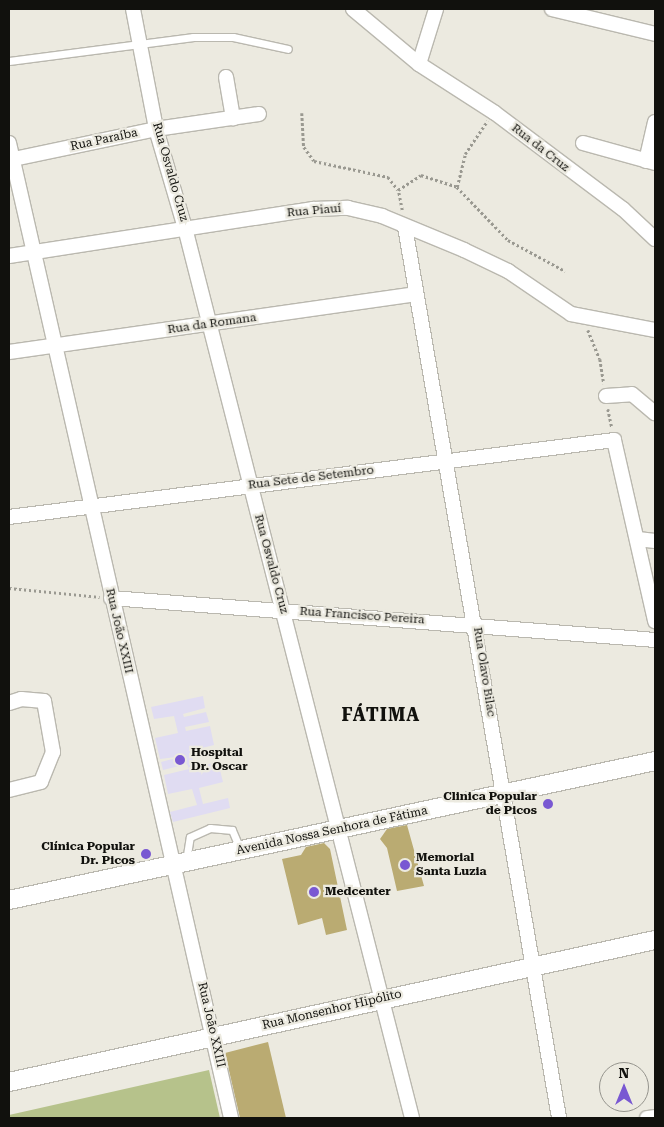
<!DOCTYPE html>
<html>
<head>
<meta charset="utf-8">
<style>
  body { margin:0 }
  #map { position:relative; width:664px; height:1127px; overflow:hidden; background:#eceae0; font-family:"Roboto Serif",serif }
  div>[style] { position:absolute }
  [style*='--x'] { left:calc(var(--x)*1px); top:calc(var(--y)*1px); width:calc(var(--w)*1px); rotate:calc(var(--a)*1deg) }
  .medical>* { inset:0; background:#e0dcf2 }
  .green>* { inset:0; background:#b6c28b }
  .building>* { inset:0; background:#baab72 }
  .path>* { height:2.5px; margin-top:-1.25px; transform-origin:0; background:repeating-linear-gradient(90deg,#9a9991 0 2.5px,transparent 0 5px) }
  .roads { filter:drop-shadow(1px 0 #bab8af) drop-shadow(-1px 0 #bab8af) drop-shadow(0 1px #bab8af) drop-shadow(0 -1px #bab8af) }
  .service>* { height:7px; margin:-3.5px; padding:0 3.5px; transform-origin:3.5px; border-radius:3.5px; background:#fff }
  .minor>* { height:14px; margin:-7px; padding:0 7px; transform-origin:7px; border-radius:7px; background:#fff }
  .tertiary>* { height:18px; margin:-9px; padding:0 9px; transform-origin:9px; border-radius:9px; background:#fff }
  .dots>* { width:14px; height:14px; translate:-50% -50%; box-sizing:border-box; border:2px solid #eceae0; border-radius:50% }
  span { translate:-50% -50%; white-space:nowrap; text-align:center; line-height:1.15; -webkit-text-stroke:4.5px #eceae0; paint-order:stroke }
  .street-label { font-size:12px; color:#11110d }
  .poi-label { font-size:12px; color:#11110d; font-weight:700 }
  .left { translate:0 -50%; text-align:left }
  .right { translate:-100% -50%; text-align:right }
  .district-label { font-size:18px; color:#11110d; font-weight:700; letter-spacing:1px }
  .frame { position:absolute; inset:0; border:10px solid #11110d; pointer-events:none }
  .north { position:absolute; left:599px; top:1062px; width:50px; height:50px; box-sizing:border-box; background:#eceae0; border:1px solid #94938c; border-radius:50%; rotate:0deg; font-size:14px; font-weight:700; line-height:20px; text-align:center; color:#11110d }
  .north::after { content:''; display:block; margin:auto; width:18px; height:22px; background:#7958d2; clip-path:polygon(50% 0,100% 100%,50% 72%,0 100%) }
</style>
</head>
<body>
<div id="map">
  <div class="medical">
    <i style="clip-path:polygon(203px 696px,205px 708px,183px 714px,184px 717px,206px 712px,209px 722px,185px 727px,186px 731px,210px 726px,214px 745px,190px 751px,195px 767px,218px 762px,223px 782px,199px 788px,203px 804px,228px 798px,230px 808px,173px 822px,170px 812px,197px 805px,192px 789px,168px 794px,164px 775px,189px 769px,187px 764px,163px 770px,161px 762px,184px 756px,160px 759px,155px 738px,178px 733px,174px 716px,154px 719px,151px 707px)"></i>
  </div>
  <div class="green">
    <i style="clip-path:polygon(209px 1070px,220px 1118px,9px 1118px,9px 1115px)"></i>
  </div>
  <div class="building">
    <i style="clip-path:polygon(407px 825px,424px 886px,397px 891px,387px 848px,380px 839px,387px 829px)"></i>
    <i style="clip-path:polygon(324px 843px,330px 849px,347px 930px,326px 935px,322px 918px,298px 925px,282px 859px,301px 855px,306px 847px)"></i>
    <i style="clip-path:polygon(268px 1042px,286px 1118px,240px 1118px,225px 1053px)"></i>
  </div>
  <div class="path">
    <i style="--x:302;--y:113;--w:34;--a:87"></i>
    <i style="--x:304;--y:147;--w:17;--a:54"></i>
    <i style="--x:314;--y:161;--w:76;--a:12.2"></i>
    <i style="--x:388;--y:177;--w:16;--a:52"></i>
    <i style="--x:457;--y:187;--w:34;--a:-76"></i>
    <i style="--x:465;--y:154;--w:40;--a:-56"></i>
    <i style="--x:402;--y:210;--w:20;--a:-101"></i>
    <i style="--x:398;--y:190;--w:27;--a:-33"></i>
    <i style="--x:421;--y:175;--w:38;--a:18"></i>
    <i style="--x:457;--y:187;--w:74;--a:46.1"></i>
    <i style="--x:508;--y:240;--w:65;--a:28.5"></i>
    <i style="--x:588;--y:330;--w:31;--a:68"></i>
    <i style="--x:600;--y:359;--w:25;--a:81"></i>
    <i style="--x:608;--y:409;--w:19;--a:78"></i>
    <i style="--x:9;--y:588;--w:91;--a:5.6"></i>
  </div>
  <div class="roads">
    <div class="service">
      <i style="--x:9;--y:61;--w:186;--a:-7.4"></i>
      <i style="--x:193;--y:37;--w:40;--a:0"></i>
      <i style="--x:233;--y:37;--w:56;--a:12.3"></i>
      <i style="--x:186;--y:861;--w:24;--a:-81"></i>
      <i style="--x:190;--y:837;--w:22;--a:-24"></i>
      <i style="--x:210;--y:828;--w:22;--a:5"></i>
      <i style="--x:232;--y:830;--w:21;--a:67"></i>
    </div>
    <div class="minor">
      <i style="--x:133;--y:9;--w:122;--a:79.1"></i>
      <i style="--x:156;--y:129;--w:103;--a:73.7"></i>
      <i style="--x:185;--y:228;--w:918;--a:75.69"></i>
      <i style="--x:353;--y:9;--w:86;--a:39.8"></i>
      <i style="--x:419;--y:64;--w:90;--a:32.8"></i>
      <i style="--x:495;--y:113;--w:160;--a:36.9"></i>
      <i style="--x:623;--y:209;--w:44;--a:43.2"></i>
      <i style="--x:552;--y:9;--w:106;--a:13.6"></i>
      <i style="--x:419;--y:64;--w:58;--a:-72.8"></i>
      <i style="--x:226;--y:77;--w:42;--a:80.3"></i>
      <i style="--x:9;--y:143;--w:1000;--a:77.17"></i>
      <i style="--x:583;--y:143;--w:75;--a:15.5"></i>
      <i style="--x:9;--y:160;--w:150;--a:-11.9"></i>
      <i style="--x:156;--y:129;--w:104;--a:-8.3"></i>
      <i style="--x:646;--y:161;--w:40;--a:-77"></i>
      <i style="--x:405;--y:227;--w:904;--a:80.19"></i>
      <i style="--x:9;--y:256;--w:308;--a:-8.8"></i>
      <i style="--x:313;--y:209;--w:35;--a:-2"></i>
      <i style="--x:348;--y:208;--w:35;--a:13"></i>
      <i style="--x:382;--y:216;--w:89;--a:22.5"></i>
      <i style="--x:464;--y:250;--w:49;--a:25.5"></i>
      <i style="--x:508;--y:271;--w:76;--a:34.3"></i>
      <i style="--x:571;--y:314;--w:86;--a:10.8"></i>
      <i style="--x:9;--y:352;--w:410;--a:-8.1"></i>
      <i style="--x:606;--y:396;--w:26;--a:-4"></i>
      <i style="--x:632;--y:394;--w:30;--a:40"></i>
      <i style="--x:9;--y:517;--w:610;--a:-7.25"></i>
      <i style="--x:614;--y:440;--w:186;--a:77.2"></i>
      <i style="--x:638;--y:539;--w:17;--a:7"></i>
      <i style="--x:111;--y:598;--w:546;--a:4.41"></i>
      <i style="--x:9;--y:703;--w:13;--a:-18"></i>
      <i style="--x:21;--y:699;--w:23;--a:5"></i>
      <i style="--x:44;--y:701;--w:52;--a:80"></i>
      <i style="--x:53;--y:752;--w:32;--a:112"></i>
      <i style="--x:41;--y:782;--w:33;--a:166"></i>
      <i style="--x:647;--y:1118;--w:8;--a:-7"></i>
    </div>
    <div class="tertiary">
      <i style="--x:9;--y:900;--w:661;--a:-12.14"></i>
      <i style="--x:9;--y:1082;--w:661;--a:-12.4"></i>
    </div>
  </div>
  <div class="dots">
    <i style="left:180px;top:760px;background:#7958d2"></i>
    <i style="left:548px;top:804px;background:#7958d2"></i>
    <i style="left:146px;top:854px;background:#7958d2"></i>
    <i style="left:405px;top:865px;background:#7958d2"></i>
    <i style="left:314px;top:892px;background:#7958d2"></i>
  </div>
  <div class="street-label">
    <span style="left:104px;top:140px;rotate:-12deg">Rua Paraíba</span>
    <span style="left:540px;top:148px;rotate:38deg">Rua da Cruz</span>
    <span style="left:170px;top:172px;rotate:74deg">Rua Osvaldo Cruz</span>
    <span style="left:314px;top:211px;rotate:-5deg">Rua Piauí</span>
    <span style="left:212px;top:324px;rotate:-8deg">Rua da Romana</span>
    <span style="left:311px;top:478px;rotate:-7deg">Rua Sete de Setembro</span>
    <span style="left:271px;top:564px;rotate:75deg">Rua Osvaldo Cruz</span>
    <span style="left:362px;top:616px;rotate:4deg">Rua Francisco Pereira</span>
    <span style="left:119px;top:631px;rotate:77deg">Rua João XXIII</span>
    <span style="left:484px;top:672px;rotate:81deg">Rua Olavo Bilac</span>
    <span style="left:332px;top:831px;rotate:-12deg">Avenida Nossa Senhora de Fátima</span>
    <span style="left:332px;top:1010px;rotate:-13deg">Rua Monsenhor Hipólito</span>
    <span style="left:211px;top:1025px;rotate:77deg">Rua João XXIII</span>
  </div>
  <div class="poi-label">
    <span class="left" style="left:191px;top:760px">Hospital<br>Dr. Oscar</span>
    <span class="right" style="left:537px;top:804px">Clinica Popular<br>de Picos</span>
    <span class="right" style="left:135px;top:854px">Clínica Popular<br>Dr. Picos</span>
    <span class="left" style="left:416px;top:865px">Memorial<br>Santa Luzia</span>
    <span class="left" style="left:325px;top:892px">Medcenter</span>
  </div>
  <div class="district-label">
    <span style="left:381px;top:715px">FÁTIMA</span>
  </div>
  <div class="frame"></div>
  <div class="north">N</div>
</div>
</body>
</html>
